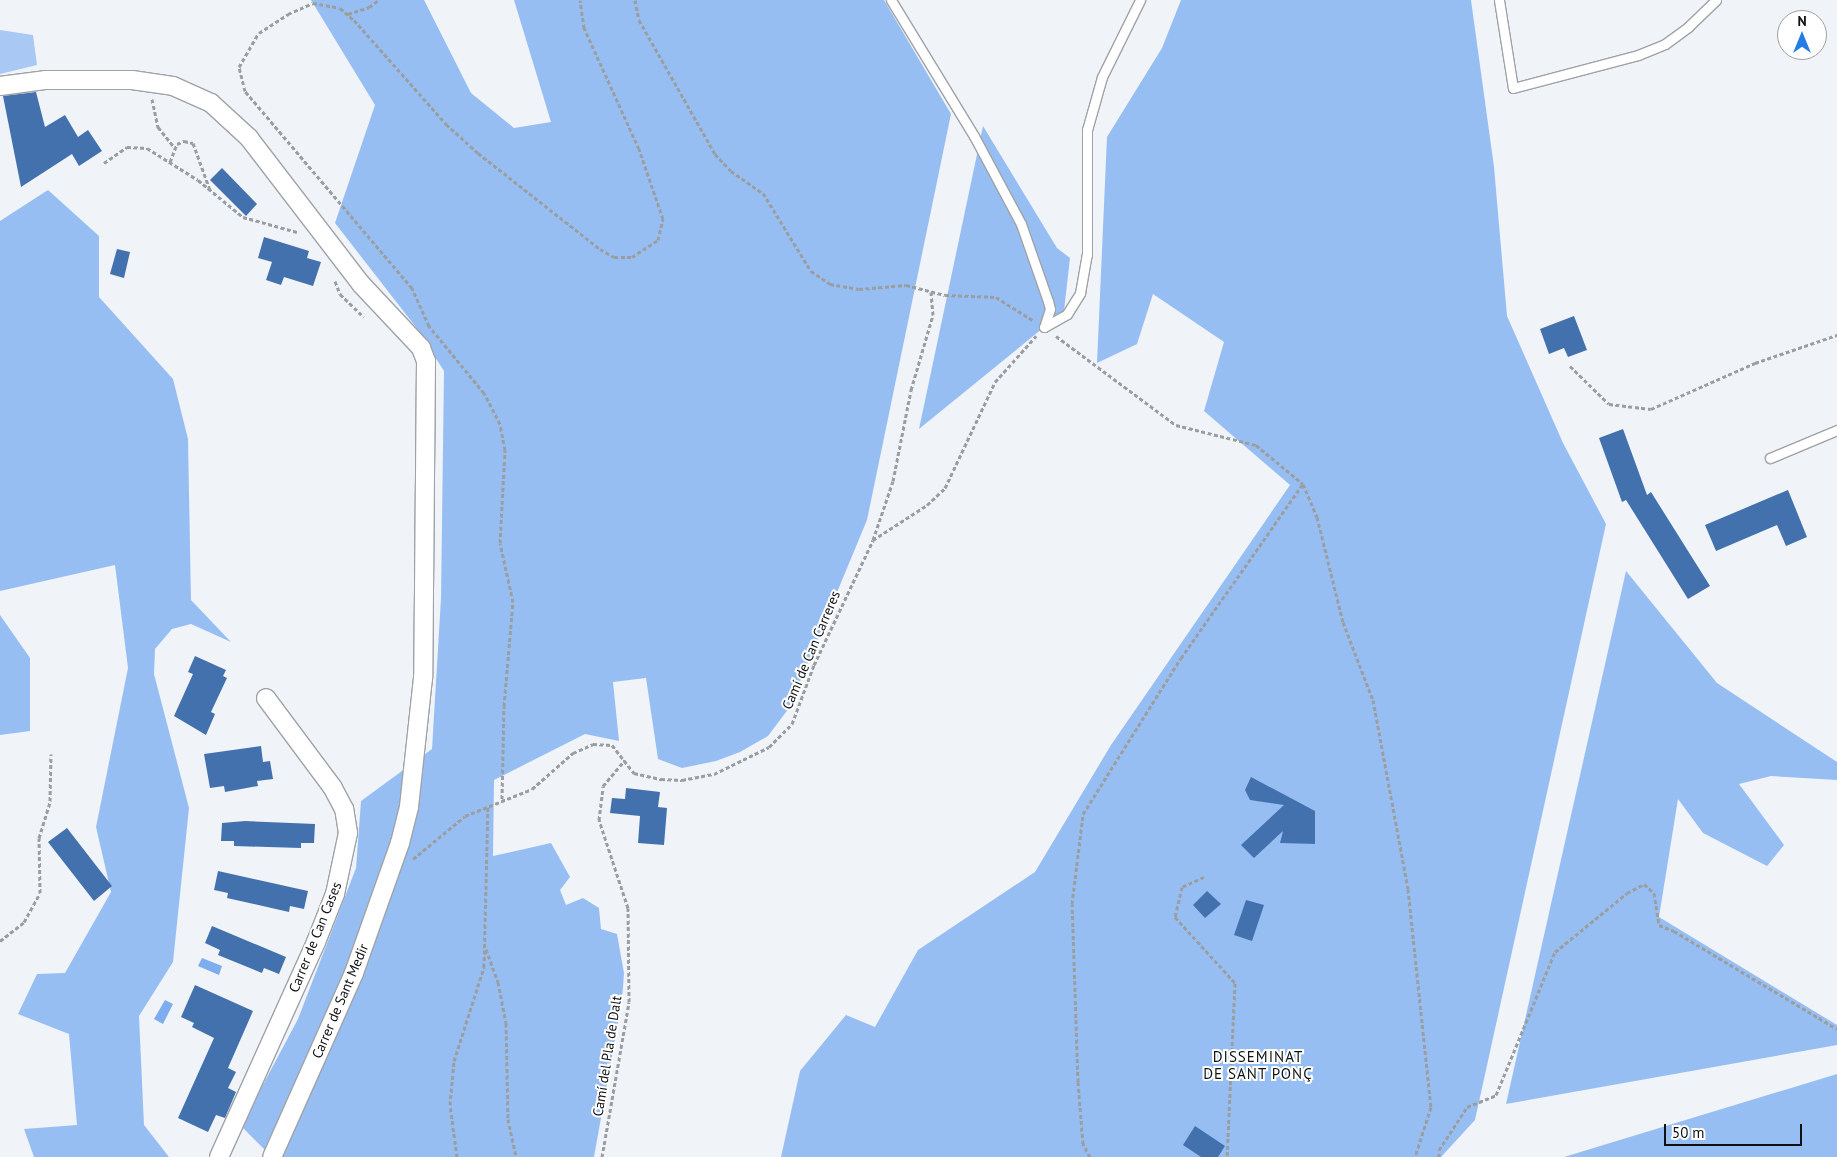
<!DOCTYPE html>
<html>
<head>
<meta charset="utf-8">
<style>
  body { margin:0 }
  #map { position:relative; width:1837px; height:1157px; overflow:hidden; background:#f0f4f9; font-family:"PT Sans",sans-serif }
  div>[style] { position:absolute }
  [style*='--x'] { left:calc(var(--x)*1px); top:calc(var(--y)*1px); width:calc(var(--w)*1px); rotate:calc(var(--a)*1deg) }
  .green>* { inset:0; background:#a9c8f3 }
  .forest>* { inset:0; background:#97bef3 }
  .water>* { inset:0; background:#7dadee }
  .building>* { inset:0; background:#4371ae }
  .path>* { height:3px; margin-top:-1.5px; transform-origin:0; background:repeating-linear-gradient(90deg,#9a9ea1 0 4px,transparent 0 6.5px) }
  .roads { filter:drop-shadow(1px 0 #9fa2a7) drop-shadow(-1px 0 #9fa2a7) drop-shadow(0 1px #9fa2a7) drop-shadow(0 -1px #9fa2a7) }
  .service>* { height:9px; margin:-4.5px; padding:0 4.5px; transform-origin:4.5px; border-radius:4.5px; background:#fff }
  .minor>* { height:18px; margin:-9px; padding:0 9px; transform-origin:9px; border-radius:9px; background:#fff }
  span { translate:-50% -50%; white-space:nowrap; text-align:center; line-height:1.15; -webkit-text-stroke:4px #fff; paint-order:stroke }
  .street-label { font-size:14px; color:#0f1112 }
  .neighbourhood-label { font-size:15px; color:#0f1112; letter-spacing:1px }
  .north { position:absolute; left:1777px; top:10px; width:50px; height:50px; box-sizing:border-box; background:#fff; border:1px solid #9fa0a0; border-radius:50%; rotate:0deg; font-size:14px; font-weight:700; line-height:20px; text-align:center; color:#0f1112 }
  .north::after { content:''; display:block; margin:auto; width:18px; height:22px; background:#267ce6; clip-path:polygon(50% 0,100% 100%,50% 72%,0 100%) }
  .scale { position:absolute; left:1664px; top:1124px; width:138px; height:22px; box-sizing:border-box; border:2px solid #0f1112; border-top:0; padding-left:6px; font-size:15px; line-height:18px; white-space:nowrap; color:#0f1112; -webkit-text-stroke:4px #fff; paint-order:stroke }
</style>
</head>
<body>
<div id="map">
  <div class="green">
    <i style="clip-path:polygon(0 30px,33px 35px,37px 65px,0 74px)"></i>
  </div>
  <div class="forest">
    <i style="clip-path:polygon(311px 0,424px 0,471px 93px,514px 128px,551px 122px,514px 0,884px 0,951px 114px,867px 520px,789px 708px,768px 736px,740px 752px,716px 761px,682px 768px,658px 759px,646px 678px,613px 682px,619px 741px,585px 734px,494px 780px,493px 856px,551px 843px,570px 877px,560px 890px,566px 905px,583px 898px,599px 908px,601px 929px,617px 934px,624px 973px,622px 1001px,594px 1157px,272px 1157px,241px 1126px,298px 1019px,356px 868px,361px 801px,432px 749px,441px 598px,444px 371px,415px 326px,335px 223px,375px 105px)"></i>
    <i style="clip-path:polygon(1181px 0,1471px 0,1494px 167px,1507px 316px,1563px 443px,1606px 524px,1475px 1120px,1441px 1157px,781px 1157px,800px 1071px,846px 1015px,875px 1027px,918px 950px,1035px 872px,1111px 745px,1290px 485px,1204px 411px,1224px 342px,1153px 294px,1137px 344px,1097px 363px,1107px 137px,1162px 48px)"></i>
    <i style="clip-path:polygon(983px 126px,1057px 248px,1070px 258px,1064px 311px,919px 429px)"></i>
    <i style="clip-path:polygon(48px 190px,99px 236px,99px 297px,173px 379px,188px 439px,191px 600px,231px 642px,191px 624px,172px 629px,155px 649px,154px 674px,189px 808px,173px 962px,139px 1016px,144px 1125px,169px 1157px,34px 1157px,24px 1129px,77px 1125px,69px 1034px,18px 1014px,37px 974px,65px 973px,111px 892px,96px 827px,128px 668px,115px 565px,0 591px,0 221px)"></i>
    <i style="clip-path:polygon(1626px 571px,1717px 683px,1837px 762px,1837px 780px,1771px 776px,1739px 784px,1784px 845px,1767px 866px,1703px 833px,1678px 799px,1659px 917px,1837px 1025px,1837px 1045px,1506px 1104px)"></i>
    <i style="clip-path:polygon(0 615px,30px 658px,30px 731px,0 735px)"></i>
    <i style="clip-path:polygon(1837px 1074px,1837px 1157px,1564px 1157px)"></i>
  </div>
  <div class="water">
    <i style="clip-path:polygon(202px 958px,222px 966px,219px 975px,198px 966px)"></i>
    <i style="clip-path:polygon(165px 1000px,173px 1004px,163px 1024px,154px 1019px)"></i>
  </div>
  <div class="building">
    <i style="clip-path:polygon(36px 92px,45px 127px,65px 115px,78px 137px,88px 130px,102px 151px,79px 166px,72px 154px,21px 187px,3px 96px)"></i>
    <i style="clip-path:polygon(222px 168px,257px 204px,246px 216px,210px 180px)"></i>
    <i style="clip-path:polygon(264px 237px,309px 251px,307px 258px,321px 262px,313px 286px,284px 277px,281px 285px,266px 280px,272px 262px,258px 258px)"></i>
    <i style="clip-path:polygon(117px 249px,130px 252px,124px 278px,110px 274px)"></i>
    <i style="clip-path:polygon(1574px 316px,1587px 350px,1568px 357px,1564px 348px,1549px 354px,1540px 329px)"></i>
    <i style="clip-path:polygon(1623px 429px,1647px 495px,1651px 492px,1710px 586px,1688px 599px,1626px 500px,1622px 502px,1599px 438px)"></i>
    <i style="clip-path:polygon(1788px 490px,1807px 537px,1786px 546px,1777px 525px,1716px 551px,1705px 525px)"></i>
    <i style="clip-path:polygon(195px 656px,226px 670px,223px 676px,227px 678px,211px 712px,215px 714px,206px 735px,174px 716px,193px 674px,188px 672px)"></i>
    <i style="clip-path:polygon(261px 746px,263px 762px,270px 761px,273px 779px,257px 781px,258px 786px,225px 792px,224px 786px,210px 788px,204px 754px)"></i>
    <i style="clip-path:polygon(1251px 777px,1315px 811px,1315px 844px,1280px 843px,1283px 831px,1254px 858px,1241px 845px,1284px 805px,1250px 800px,1245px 790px)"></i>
    <i style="clip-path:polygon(626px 788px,660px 792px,658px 807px,667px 808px,664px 845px,638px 843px,640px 816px,610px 813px,612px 798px,625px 799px)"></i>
    <i style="clip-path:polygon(245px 821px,315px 824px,314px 843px,301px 843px,301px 848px,268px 847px,234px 846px,234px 841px,221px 841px,222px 823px)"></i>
    <i style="clip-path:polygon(67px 828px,112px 886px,94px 901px,48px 842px)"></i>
    <i style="clip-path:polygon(218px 871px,308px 891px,304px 909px,290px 906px,289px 912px,227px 898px,228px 893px,214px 890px)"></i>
    <i style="clip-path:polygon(1207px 891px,1221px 904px,1205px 918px,1193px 905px)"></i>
    <i style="clip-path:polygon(1246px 900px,1264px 905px,1252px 941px,1234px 935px)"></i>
    <i style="clip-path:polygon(212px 926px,286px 957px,279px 974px,264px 968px,262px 973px,218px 955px,220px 950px,205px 943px)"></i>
    <i style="clip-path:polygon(195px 985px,253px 1011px,228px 1068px,236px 1072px,228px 1088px,236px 1092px,225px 1118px,216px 1115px,208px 1132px,178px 1118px,214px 1038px,192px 1027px,194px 1023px,181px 1017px)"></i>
    <i style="clip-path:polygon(1195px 1126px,1225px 1146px,1218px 1157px,1201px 1157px,1183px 1145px)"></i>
  </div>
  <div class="path">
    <i style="--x:635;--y:0;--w:20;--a:79"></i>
    <i style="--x:639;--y:20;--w:154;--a:60.4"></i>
    <i style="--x:715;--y:154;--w:23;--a:47"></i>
    <i style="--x:731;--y:171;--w:39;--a:35"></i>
    <i style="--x:763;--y:193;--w:92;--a:58.4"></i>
    <i style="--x:811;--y:271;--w:23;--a:34"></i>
    <i style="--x:830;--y:284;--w:29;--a:10"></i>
    <i style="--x:859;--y:289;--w:47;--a:-4.9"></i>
    <i style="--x:906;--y:285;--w:40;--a:14.4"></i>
    <i style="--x:945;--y:295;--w:51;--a:2.2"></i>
    <i style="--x:996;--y:297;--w:45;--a:32.3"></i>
    <i style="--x:348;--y:14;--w:22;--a:-18"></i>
    <i style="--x:369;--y:7;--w:12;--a:-35"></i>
    <i style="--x:152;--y:99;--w:29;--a:78"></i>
    <i style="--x:158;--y:127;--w:26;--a:51"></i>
    <i style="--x:170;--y:162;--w:19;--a:-69"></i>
    <i style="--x:177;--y:144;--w:8;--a:-23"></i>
    <i style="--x:184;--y:141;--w:9;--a:13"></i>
    <i style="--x:193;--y:143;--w:50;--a:70.1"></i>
    <i style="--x:104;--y:163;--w:28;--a:-35"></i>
    <i style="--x:127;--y:147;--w:20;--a:3"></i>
    <i style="--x:147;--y:148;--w:60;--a:32.1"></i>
    <i style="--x:198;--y:180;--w:58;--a:39.4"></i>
    <i style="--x:243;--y:217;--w:56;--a:15.5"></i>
    <i style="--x:335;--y:281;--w:14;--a:69"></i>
    <i style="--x:340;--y:294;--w:33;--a:44"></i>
    <i style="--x:1056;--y:336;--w:149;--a:36.6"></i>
    <i style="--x:1176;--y:425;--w:82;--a:14"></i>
    <i style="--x:1256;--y:445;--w:61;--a:39.7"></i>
    <i style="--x:1303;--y:484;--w:36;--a:67"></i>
    <i style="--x:1317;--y:517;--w:108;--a:76.1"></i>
    <i style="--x:1343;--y:622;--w:84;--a:69"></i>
    <i style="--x:1373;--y:700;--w:192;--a:79.5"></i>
    <i style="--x:1408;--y:889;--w:219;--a:84"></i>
    <i style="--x:1431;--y:1107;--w:52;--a:107.7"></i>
    <i style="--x:1570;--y:366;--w:54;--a:44.3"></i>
    <i style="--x:1609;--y:404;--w:42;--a:6.8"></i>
    <i style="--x:1651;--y:409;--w:114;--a:-23.9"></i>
    <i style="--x:1755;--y:363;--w:87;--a:-18.9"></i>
    <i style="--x:873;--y:540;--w:62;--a:-71.3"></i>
    <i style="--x:893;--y:481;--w:93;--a:-78.8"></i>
    <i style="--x:911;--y:390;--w:78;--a:-73.7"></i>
    <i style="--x:933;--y:315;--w:23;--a:-95"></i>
    <i style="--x:502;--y:799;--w:93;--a:-88.8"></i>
    <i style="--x:504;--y:706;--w:104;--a:-85.1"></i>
    <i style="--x:513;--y:602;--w:60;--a:-102.4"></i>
    <i style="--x:500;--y:543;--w:93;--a:-86.9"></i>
    <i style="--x:505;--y:450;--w:26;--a:-101"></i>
    <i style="--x:500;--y:424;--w:35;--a:-117"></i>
    <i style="--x:484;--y:393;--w:87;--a:-129.4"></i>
    <i style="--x:429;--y:326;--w:42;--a:-114.1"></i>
    <i style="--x:412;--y:288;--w:258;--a:-130.3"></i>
    <i style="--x:245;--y:91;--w:25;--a:-104"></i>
    <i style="--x:239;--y:67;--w:39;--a:-60"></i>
    <i style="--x:259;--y:33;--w:35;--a:-33"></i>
    <i style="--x:288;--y:14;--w:27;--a:-24"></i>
    <i style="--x:313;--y:3;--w:27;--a:10"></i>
    <i style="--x:340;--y:8;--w:18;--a:41"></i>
    <i style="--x:354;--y:20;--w:139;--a:48.5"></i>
    <i style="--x:446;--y:124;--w:43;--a:42.2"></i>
    <i style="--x:478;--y:153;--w:155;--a:38.2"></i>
    <i style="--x:600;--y:249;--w:16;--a:30"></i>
    <i style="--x:614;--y:257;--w:18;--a:0"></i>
    <i style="--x:632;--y:257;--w:31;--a:-33"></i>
    <i style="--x:658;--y:240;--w:22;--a:-77"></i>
    <i style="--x:663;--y:219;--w:74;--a:-108.9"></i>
    <i style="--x:639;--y:149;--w:133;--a:-114.4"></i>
    <i style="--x:584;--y:28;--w:28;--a:-98"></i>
    <i style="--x:413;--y:859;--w:67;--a:-39.6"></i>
    <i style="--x:465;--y:816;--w:72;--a:-21.9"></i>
    <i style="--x:532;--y:789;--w:55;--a:-41.3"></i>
    <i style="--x:573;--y:753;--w:22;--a:-24"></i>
    <i style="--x:593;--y:744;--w:19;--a:3"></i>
    <i style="--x:612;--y:745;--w:36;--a:52"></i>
    <i style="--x:634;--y:773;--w:28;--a:13"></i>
    <i style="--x:661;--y:779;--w:21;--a:3"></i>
    <i style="--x:682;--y:780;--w:33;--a:-11"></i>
    <i style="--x:714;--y:774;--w:61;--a:-26.1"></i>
    <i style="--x:769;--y:747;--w:33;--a:-45"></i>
    <i style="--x:792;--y:724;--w:63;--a:-69.6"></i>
    <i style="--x:814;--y:665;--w:138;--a:-64.7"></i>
    <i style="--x:873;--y:540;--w:64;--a:-32.9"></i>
    <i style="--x:927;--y:505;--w:25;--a:-43"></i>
    <i style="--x:945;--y:488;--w:117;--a:-64.7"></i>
    <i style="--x:995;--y:382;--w:62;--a:-48.3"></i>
    <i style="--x:1204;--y:877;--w:24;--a:156"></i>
    <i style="--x:1182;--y:887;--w:31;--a:103"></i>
    <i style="--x:1175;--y:917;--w:89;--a:47.7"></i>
    <i style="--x:1235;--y:983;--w:174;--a:92.6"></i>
    <i style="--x:0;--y:941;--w:31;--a:-38"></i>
    <i style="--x:24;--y:922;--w:33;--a:-61"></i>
    <i style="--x:40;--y:893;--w:55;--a:-91"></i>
    <i style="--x:39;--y:838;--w:39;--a:-73"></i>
    <i style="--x:50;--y:801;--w:47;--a:-88.8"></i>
    <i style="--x:486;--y:949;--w:35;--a:70"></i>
    <i style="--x:498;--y:982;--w:42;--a:79"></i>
    <i style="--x:506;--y:1023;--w:96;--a:88.8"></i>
    <i style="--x:508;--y:1119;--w:39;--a:78"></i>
    <i style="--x:457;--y:1157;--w:52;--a:-97.7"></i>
    <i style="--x:450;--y:1105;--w:44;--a:-84.8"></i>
    <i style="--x:454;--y:1061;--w:99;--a:-72.3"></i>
    <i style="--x:484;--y:967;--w:162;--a:-88.6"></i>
    <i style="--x:602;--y:1157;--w:157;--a:-80.1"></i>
    <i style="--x:629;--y:1002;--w:94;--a:-90.6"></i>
    <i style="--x:628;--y:908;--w:93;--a:-108.2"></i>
    <i style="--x:599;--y:820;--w:34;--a:-83"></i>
    <i style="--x:603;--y:786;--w:34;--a:-50"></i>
    <i style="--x:1090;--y:1157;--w:15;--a:-118"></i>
    <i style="--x:1083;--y:1144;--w:62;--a:-94.6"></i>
    <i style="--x:1078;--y:1082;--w:178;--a:-91.9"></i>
    <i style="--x:1072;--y:904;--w:91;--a:-83"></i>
    <i style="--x:1083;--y:814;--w:184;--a:-57.9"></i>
    <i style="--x:1181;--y:658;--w:213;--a:-55"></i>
    <i style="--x:1439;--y:1157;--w:7;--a:-90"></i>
    <i style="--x:1439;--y:1150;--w:51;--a:-56.9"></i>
    <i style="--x:1467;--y:1107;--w:31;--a:-22"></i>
    <i style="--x:1496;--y:1095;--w:155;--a:-67.6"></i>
    <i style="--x:1555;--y:952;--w:93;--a:-39.3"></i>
    <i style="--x:1627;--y:893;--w:19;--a:-28"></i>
    <i style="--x:1644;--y:884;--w:13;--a:42"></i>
    <i style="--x:1654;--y:893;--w:32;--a:81"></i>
    <i style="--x:1659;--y:925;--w:16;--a:22"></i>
    <i style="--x:1674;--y:931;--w:190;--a:31"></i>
  </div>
  <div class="roads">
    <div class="service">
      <i style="--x:891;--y:0;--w:159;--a:58.6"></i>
      <i style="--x:974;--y:136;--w:100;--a:61.9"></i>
      <i style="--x:1021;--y:224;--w:82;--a:70.7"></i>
      <i style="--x:1048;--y:301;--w:8;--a:76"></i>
      <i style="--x:1050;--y:309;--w:19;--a:108"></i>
      <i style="--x:1499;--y:0;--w:89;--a:81"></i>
      <i style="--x:1513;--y:88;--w:129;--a:-14.8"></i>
      <i style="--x:1638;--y:55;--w:29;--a:-22"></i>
      <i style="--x:1665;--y:44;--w:29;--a:-36"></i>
      <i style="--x:1688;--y:27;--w:39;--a:-44"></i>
      <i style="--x:1044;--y:327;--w:26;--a:-29"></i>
      <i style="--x:1067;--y:314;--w:25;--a:-58"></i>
      <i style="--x:1080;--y:293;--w:39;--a:-80"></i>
      <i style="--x:1087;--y:255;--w:125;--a:-90"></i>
      <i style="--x:1087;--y:130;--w:55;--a:-74.2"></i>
      <i style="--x:1102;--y:77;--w:86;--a:-63.7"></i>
      <i style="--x:1770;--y:458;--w:73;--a:-22.7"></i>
    </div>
    <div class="minor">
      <i style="--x:0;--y:86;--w:45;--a:-7.6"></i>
      <i style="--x:45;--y:80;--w:87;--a:0"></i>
      <i style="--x:132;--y:80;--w:41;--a:8.3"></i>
      <i style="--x:173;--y:86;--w:42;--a:24.1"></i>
      <i style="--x:211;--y:103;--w:52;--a:42.6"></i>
      <i style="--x:249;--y:138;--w:184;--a:52.5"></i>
      <i style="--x:361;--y:284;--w:88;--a:46.8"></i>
      <i style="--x:421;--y:348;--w:14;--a:69"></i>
      <i style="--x:426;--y:361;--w:317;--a:90.5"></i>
      <i style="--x:423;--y:678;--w:130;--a:96.2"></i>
      <i style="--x:409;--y:807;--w:37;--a:104"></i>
      <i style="--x:400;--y:843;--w:138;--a:109.5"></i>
      <i style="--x:354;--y:973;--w:201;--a:114"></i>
      <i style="--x:219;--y:1157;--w:236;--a:-65.7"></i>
      <i style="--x:316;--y:942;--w:52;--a:-68.4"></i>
      <i style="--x:335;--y:894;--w:62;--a:-78"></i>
      <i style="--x:348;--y:833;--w:24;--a:-99"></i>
      <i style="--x:344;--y:809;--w:24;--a:-118"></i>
      <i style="--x:333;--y:788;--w:112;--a:-126.7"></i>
    </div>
  </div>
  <div class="street-label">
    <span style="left:811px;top:650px;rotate:-67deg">Camí de Can Carreres</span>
    <span style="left:315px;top:937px;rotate:-68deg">Carrer de Can Cases</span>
    <span style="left:340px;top:1001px;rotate:-67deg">Carrer de Sant Medir</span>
    <span style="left:607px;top:1056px;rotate:-81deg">Camí del Pla de Dalt</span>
  </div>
  <div class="neighbourhood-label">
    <span style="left:1258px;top:1065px">DISSEMINAT<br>DE SANT PONÇ</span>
  </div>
  <div class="north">N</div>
  <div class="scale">50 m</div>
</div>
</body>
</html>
